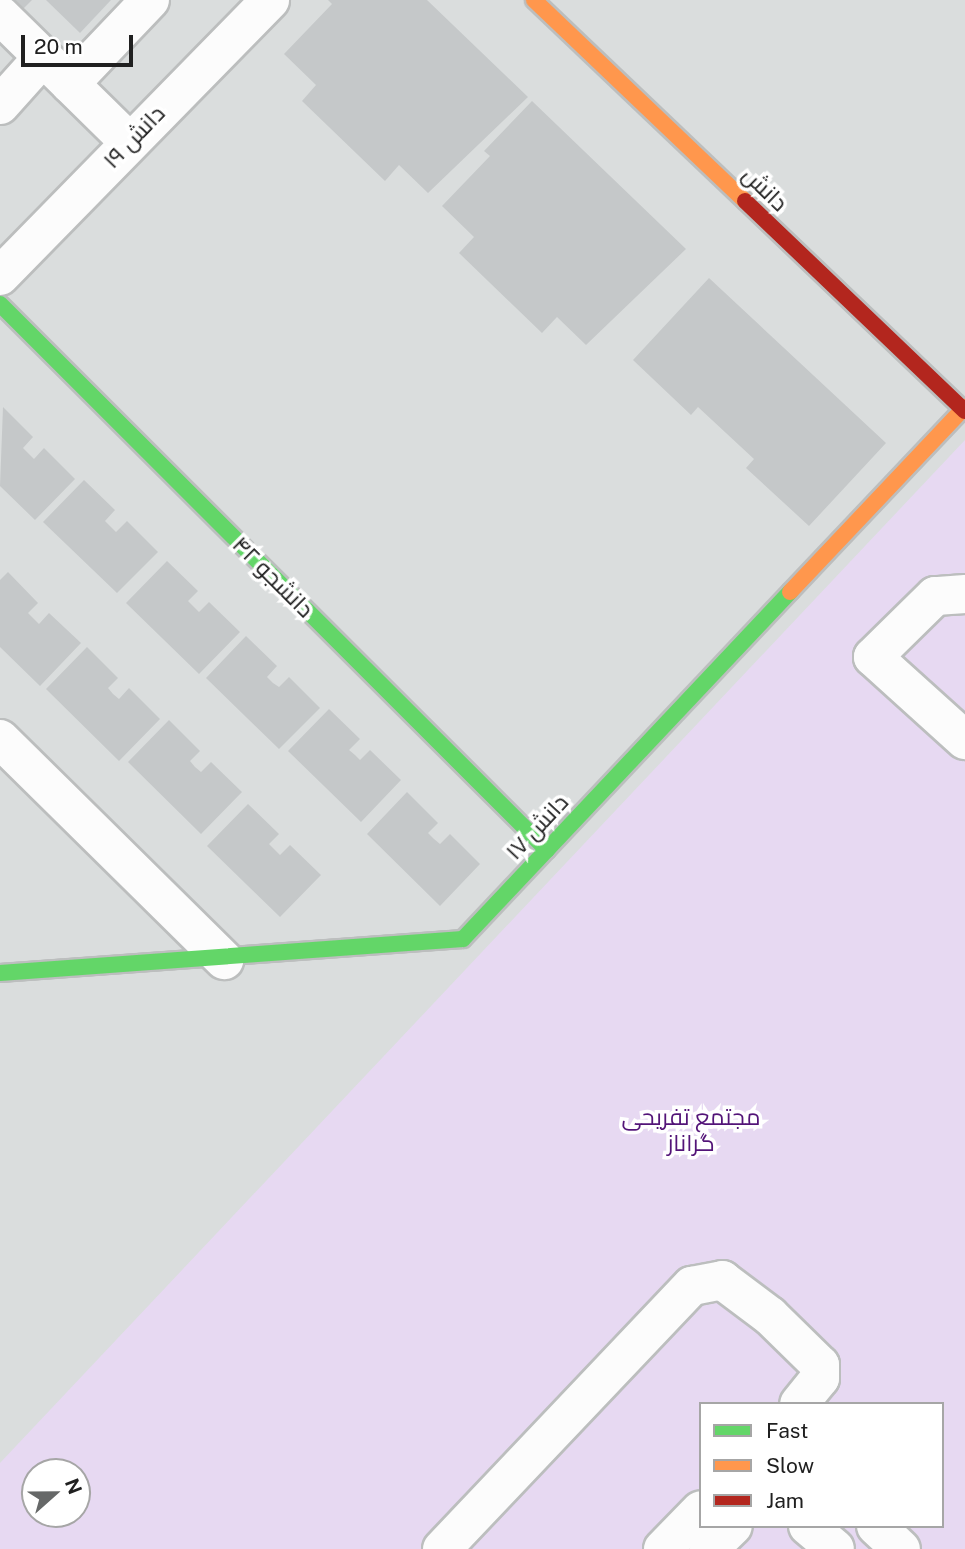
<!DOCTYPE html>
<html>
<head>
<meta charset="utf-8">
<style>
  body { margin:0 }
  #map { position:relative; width:965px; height:1549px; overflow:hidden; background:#e9edee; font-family:"Public Sans",Cairo,sans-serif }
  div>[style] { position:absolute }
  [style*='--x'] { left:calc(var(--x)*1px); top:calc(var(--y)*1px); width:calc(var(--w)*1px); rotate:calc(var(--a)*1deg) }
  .residential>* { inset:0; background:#dadddd }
  .park>* { inset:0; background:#e7d9f2 }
  .building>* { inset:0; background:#c5c8c9 }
  .roads { filter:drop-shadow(2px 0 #bcbebe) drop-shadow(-2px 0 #bcbebe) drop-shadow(0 2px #bcbebe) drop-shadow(0 -2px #bcbebe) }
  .street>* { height:38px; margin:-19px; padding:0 19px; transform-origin:19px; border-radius:19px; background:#fcfcfc }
  .fast>* { height:16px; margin:-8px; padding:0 8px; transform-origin:8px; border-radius:8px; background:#63d668 }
  .slow>* { height:16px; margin:-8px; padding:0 8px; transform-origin:8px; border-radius:8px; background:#ff974d }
  .jam>* { height:16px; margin:-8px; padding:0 8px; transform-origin:8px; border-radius:8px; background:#b3261e }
  span { translate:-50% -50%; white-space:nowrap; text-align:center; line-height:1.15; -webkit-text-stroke:7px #fff; paint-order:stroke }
  .street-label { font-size:23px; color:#202020 }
  .park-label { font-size:23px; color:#531478 }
  .legend { position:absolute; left:699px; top:1402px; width:245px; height:126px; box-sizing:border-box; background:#fff; border:2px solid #a6a6a6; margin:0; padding:9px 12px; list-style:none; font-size:21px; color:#202020 }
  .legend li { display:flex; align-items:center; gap:14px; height:35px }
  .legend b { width:35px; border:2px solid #a6a6a6 }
  .north { position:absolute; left:21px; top:1458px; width:70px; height:70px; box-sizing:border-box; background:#fff; border:2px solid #a6a6a6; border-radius:50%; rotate:69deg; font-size:19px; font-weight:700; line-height:28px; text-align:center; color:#202020 }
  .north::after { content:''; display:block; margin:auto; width:24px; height:32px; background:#666868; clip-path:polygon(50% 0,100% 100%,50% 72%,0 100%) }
  .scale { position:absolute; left:21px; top:35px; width:112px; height:32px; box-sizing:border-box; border:4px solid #202020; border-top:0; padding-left:9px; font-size:21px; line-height:24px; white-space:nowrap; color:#202020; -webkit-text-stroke:5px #fff; paint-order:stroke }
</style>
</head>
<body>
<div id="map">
  <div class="residential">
    <i style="clip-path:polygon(evenodd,0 0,965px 0,965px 1549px,0 1549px,0 0,701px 1404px,942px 1404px,942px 1526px,701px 1526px,701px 1404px,0 0,35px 1472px,77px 1472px,77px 1514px,35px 1514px,35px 1472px)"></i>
  </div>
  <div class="park">
    <i style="clip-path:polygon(evenodd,965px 440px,965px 1549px,0 1549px,0 1463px,965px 440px,701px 1404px,942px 1404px,942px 1526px,701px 1526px,701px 1404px,965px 440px,35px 1472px,77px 1472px,77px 1514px,35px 1514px,35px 1472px)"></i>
  </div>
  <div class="building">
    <i style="clip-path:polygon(13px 0,32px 0,23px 9px)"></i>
    <i style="clip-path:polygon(46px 0,111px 0,80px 33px)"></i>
    <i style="clip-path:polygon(328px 0,427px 0,528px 97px,428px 193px,399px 165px,385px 181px,302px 101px,316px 85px,284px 54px,332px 4px)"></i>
    <i style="clip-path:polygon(532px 101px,686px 249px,586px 345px,557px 317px,542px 333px,459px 253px,474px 237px,442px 206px,490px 156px,484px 151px)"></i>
    <i style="clip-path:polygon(709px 278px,886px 443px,809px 526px,746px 468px,754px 459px,698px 407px,691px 415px,633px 360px)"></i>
    <i style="clip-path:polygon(3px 407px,33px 437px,23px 448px,34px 459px,44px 448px,75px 479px,35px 520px,0 486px)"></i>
    <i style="clip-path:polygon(84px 480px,115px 510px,105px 521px,116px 532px,127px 521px,158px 552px,117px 593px,43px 522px)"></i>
    <i style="clip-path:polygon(167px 561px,198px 591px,188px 601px,199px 612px,209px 602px,240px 632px,199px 674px,126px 603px)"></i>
    <i style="clip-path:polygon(8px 572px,38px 603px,28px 613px,39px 624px,49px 613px,81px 643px,40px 686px,0 647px,0 580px)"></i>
    <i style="clip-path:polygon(246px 636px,277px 666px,267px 677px,273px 683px,279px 687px,289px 677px,320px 708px,279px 749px,206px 678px)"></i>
    <i style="clip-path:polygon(87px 647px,118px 678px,108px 688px,113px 694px,119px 699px,129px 688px,160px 719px,119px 761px,46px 689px)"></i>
    <i style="clip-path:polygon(329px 709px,360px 739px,349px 750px,355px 755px,360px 760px,370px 750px,401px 780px,361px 822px,288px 751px)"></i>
    <i style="clip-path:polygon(169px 720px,200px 751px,190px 761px,195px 767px,201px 772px,211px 762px,242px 792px,201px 834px,128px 762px)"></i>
    <i style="clip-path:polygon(407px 792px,438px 823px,428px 833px,434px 839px,440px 844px,450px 834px,480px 864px,440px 906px,367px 834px)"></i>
    <i style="clip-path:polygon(248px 804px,279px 834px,269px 844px,280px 855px,290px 845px,321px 875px,280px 917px,207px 846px)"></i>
  </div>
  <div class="roads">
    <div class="street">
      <i style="--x:0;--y:15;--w:180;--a:44.5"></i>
      <i style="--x:70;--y:84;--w:116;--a:-46.4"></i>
      <i style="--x:0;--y:105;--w:64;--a:-48.1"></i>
      <i style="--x:0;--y:276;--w:386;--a:-45.6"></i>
      <i style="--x:965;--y:594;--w:30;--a:176"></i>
      <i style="--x:935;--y:596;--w:87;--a:135.5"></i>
      <i style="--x:873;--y:657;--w:124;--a:42.1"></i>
      <i style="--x:0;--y:739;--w:315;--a:44.6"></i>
      <i style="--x:808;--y:1526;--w:35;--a:40"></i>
      <i style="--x:876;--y:1526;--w:34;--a:43"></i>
      <i style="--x:442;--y:1549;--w:363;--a:-46.5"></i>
      <i style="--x:692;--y:1286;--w:31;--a:-11"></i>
      <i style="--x:722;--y:1280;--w:60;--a:36.9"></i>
      <i style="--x:770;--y:1316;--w:70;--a:44.4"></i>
      <i style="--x:820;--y:1365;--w:13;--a:90"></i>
      <i style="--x:820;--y:1378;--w:33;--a:129"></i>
      <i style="--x:663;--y:1549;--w:54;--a:-45.7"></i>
      <i style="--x:709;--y:1549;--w:33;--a:-44"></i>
    </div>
    <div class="fast">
      <i style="--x:0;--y:304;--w:773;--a:44.95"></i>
      <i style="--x:0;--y:973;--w:464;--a:-4.2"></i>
      <i style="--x:463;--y:939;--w:477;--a:-46.7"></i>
    </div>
    <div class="slow">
      <i style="--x:534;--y:0;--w:291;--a:43.6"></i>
      <i style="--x:790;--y:592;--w:255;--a:-46.6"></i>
    </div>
    <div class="jam">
      <i style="--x:745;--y:201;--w:304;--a:43.7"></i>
    </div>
  </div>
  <div class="street-label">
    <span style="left:134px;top:137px;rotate:-46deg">دانش ۱۹</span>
    <span style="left:765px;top:189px;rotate:44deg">دانش</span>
    <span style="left:273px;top:577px;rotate:45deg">دانشجو ۴۲</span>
    <span style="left:537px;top:827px;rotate:-47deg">دانش ۱۷</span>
  </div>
  <div class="park-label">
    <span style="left:691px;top:1130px">مجتمع تفریحی<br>گراناز</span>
  </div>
  <ul class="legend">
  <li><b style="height:9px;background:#63d668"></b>Fast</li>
  <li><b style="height:9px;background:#ff974d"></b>Slow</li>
  <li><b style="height:9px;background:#b3261e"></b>Jam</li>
  </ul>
  <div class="north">N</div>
  <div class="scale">20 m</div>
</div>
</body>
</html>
